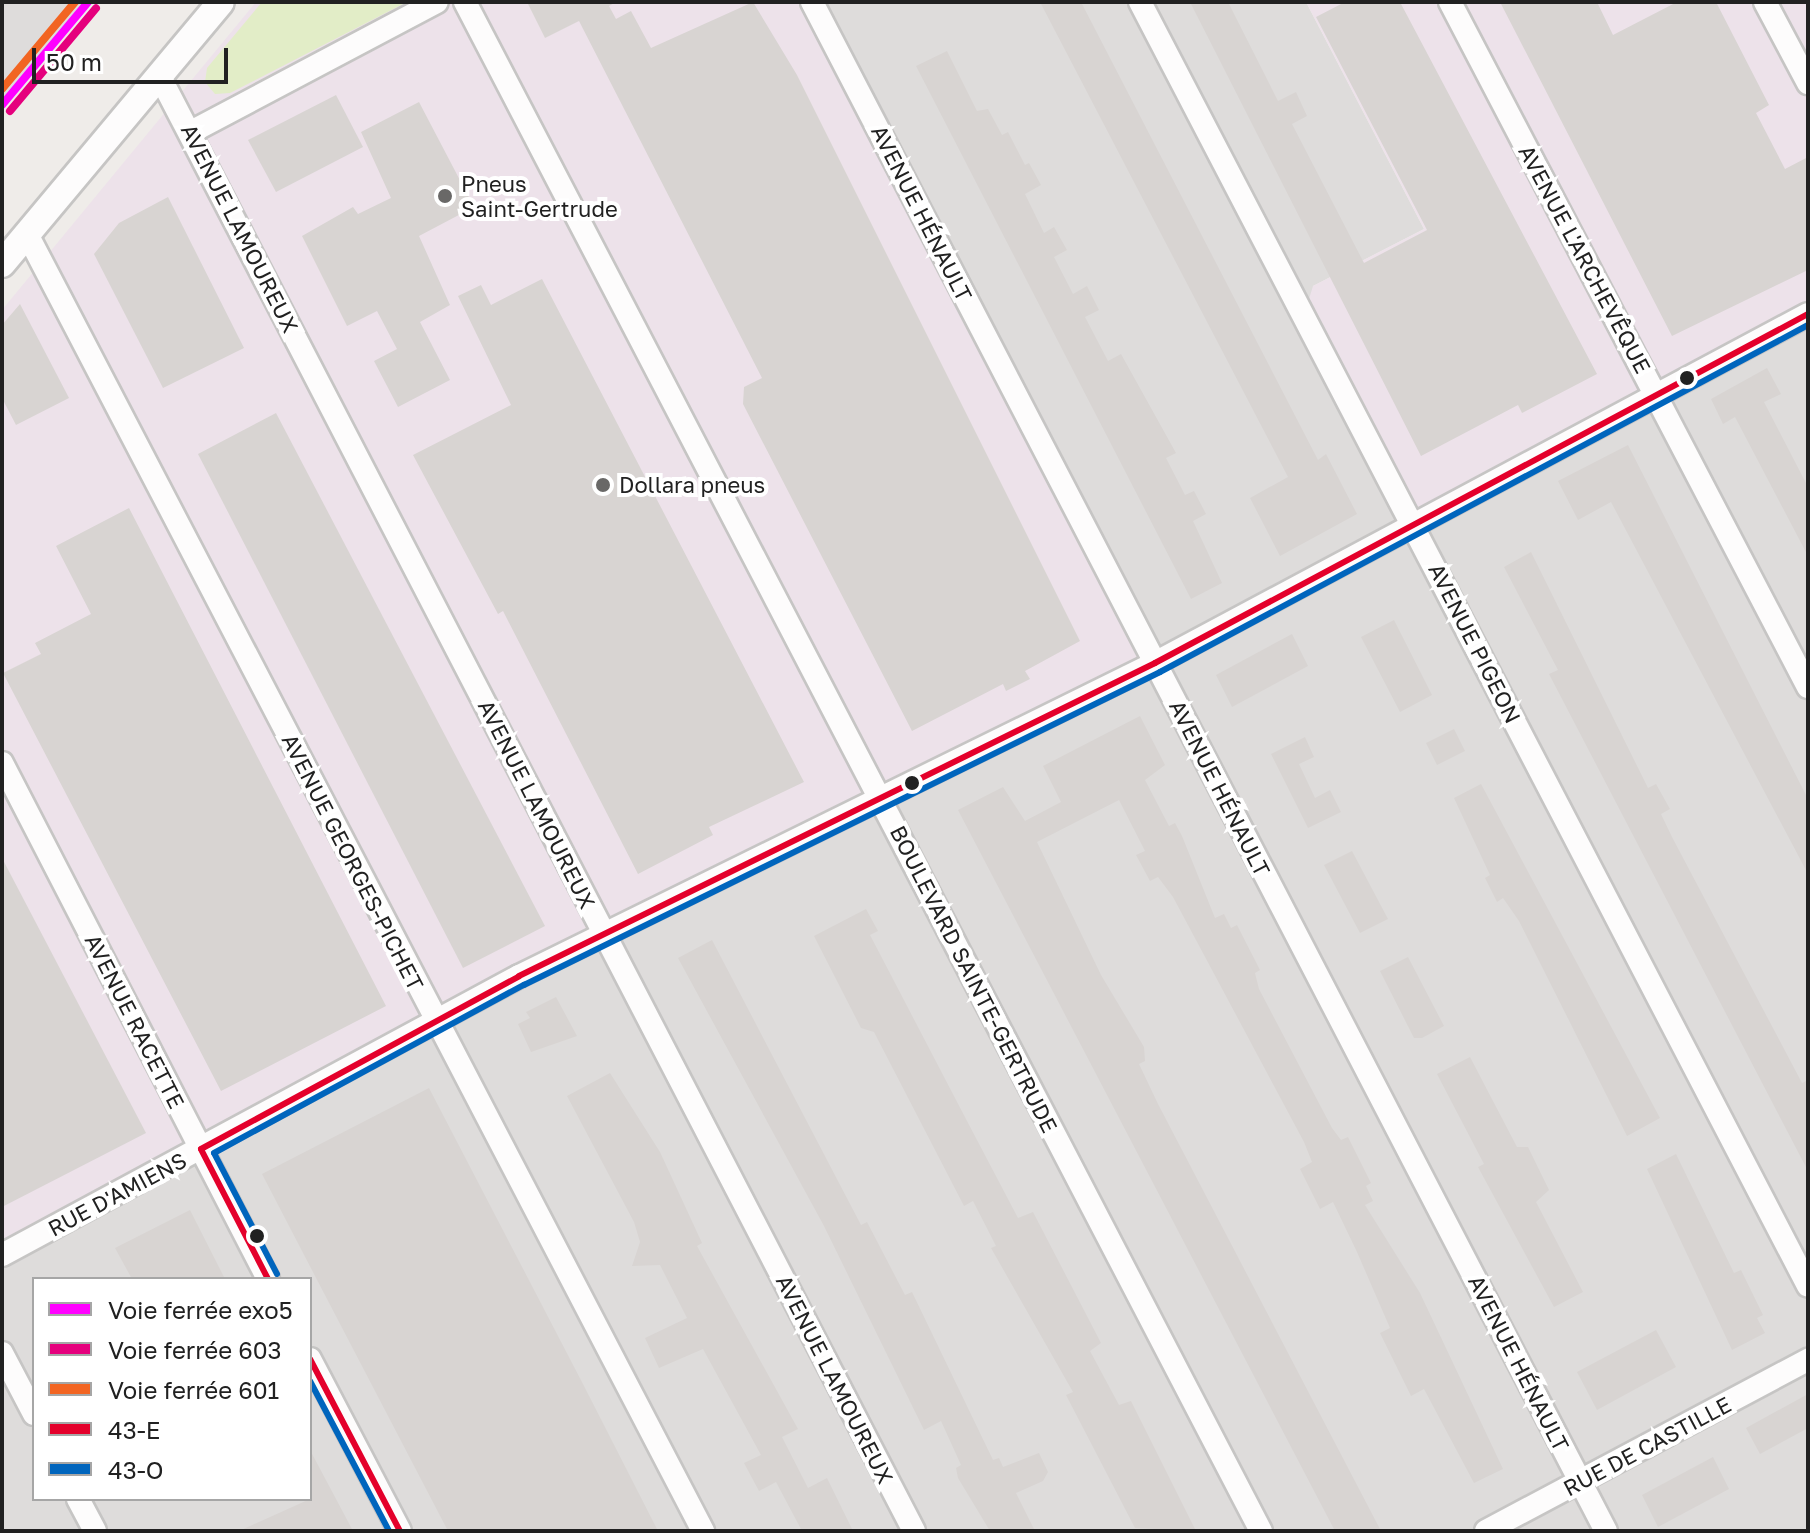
<!DOCTYPE html>
<html>
<head>
<meta charset="utf-8">
<style>
  body { margin:0 }
  #map { position:relative; width:1810px; height:1533px; overflow:hidden; background:#efece9; font-family:"Golos Text",sans-serif }
  div>[style] { position:absolute }
  [style*='--x'] { left:calc(var(--x)*1px); top:calc(var(--y)*1px); width:calc(var(--w)*1px); rotate:calc(var(--a)*1deg) }
  .residential>* { inset:0; background:#dedcdb }
  .industrial>* { inset:0; background:#ede2ea }
  .grass>* { inset:0; background:#e2edc7 }
  .building>* { inset:0; background:#d8d4d2 }
  .roads { filter:drop-shadow(2px 0 #c6c5c4) drop-shadow(-2px 0 #c6c5c4) drop-shadow(0 2px #c6c5c4) drop-shadow(0 -2px #c6c5c4) }
  .minor>* { height:22px; margin:-11px; padding:0 11px; transform-origin:11px; border-radius:11px; background:#fdfcfc }
  .tertiary>* { height:26px; margin:-13px; padding:0 13px; transform-origin:13px; border-radius:13px; background:#fdfcfc }
  .bus-1>* { height:6px; margin:-3px; padding:0 3px; transform-origin:3px; border-radius:3px; background:#e4002b }
  .bus-2>* { height:6px; margin:-3px; padding:0 3px; transform-origin:3px; border-radius:3px; background:#0065bd }
  .rail-1>* { height:8px; margin:-4px; padding:0 4px; transform-origin:4px; border-radius:4px; background:#f0f }
  .rail-2>* { height:8px; margin:-4px; padding:0 4px; transform-origin:4px; border-radius:4px; background:#e5007d }
  .rail-3>* { height:8px; margin:-4px; padding:0 4px; transform-origin:4px; border-radius:4px; background:#f26522 }
  .dots>* { width:22px; height:22px; translate:-50% -50%; box-sizing:border-box; border:4px solid #fff; border-radius:50% }
  span { translate:-50% -50%; white-space:nowrap; text-align:center; line-height:1.15; -webkit-text-stroke:8px #fff; paint-order:stroke }
  .poi-label { font-size:22px; color:#212121 }
  .left { translate:0 -50%; text-align:left }
  .street-label { font-size:22px; color:#212121 }
  .frame { position:absolute; inset:0; border:4px solid #212121; pointer-events:none }
  .legend { position:absolute; left:32px; top:1277px; width:280px; height:224px; box-sizing:border-box; background:#fff; border:2px solid #a6a6a6; margin:0; padding:10px 14px; list-style:none; font-size:24px; color:#212121 }
  .legend li { display:flex; align-items:center; gap:16px; height:40px }
  .legend b { width:40px; border:2px solid #a6a6a6 }
  .scale { position:absolute; left:32px; top:48px; width:196px; height:36px; box-sizing:border-box; border:4px solid #212121; border-top:0; padding-left:10px; font-size:24px; line-height:28px; white-space:nowrap; color:#212121; -webkit-text-stroke:6px #fff; paint-order:stroke }
</style>
</head>
<body>
<div id="map">
  <div class="residential">
    <i style="clip-path:polygon(2px 2px,88px 2px,2px 105px)"></i>
    <i style="clip-path:polygon(evenodd,812px 2px,1306px 2px,1424px 229px,1313px 286px,1808px 314px,1808px 1531px,2px 1531px,2px 1254px,812px 2px,34px 1279px,310px 1279px,310px 1499px,34px 1499px,34px 1279px)"></i>
  </div>
  <div class="industrial">
    <i style="clip-path:polygon(256px 2px,812px 2px,1155px 663px,603px 933px,2px 1255px,2px 310px)"></i>
    <i style="clip-path:polygon(1306px 2px,1808px 2px,1808px 314px,1413px 525px,1305px 312px,1313px 286px,1424px 229px)"></i>
  </div>
  <div class="grass">
    <i style="clip-path:polygon(262px 2px,407px 2px,230px 93px,215px 94px,205px 82px,207px 68px)"></i>
  </div>
  <div class="building">
    <i style="clip-path:polygon(527px 2px,616px 2px,609px 6px,616px 19px,631px 11px,651px 48px,753px 2px,797px 75px,1080px 641px,1025px 671px,1030px 679px,1006px 691px,1003px 684px,912px 731px,743px 404px,744px 387px,762px 378px,579px 21px,545px 38px)"></i>
    <i style="clip-path:polygon(1040px 2px,1081px 2px,1318px 460px,1326px 454px,1357px 514px,1280px 556px,1250px 498px,1288px 477px)"></i>
    <i style="clip-path:polygon(1190px 2px,1228px 2px,1278px 101px,1296px 92px,1307px 116px,1292px 124px,1364px 263px,1427px 230px,1316px 17px,1345px 2px,1400px 2px,1597px 374px,1522px 413px,1518px 405px,1421px 456px)"></i>
    <i style="clip-path:polygon(1500px 2px,1597px 2px,1613px 35px,1677px 2px,1716px 2px,1769px 105px,1756px 113px,1785px 169px,1808px 157px,1808px 270px,1672px 336px)"></i>
    <i style="clip-path:polygon(947px 51px,977px 111px,988px 109px,1002px 135px,1008px 132px,1025px 165px,1029px 163px,1041px 185px,1025px 194px,1044px 233px,1054px 227px,1067px 250px,1054px 257px,1073px 294px,1087px 286px,1099px 310px,1085px 317px,1108px 361px,1121px 354px,1176px 453px,1166px 458px,1185px 495px,1194px 491px,1206px 514px,1193px 521px,1222px 583px,1191px 599px,916px 66px)"></i>
    <i style="clip-path:polygon(336px 95px,363px 147px,276px 192px,248px 140px)"></i>
    <i style="clip-path:polygon(419px 102px,474px 207px,419px 236px,450px 305px,420px 322px,450px 380px,398px 407px,374px 361px,397px 349px,377px 311px,347px 326px,302px 236px,353px 207px,358px 214px,391px 198px,361px 132px)"></i>
    <i style="clip-path:polygon(168px 197px,244px 348px,163px 388px,94px 254px,119px 223px)"></i>
    <i style="clip-path:polygon(542px 279px,804px 782px,709px 827px,713px 835px,638px 874px,503px 611px,498px 614px,413px 455px,511px 405px,458px 296px,481px 285px,491px 305px)"></i>
    <i style="clip-path:polygon(20px 304px,69px 398px,16px 425px,2px 398px,2px 325px)"></i>
    <i style="clip-path:polygon(1767px 368px,1781px 394px,1764px 402px,1808px 487px,1808px 556px,1735px 417px,1723px 424px,1711px 399px)"></i>
    <i style="clip-path:polygon(276px 413px,545px 926px,463px 968px,198px 454px)"></i>
    <i style="clip-path:polygon(1628px 445px,1808px 799px,1808px 874px,1611px 502px,1578px 520px,1558px 481px)"></i>
    <i style="clip-path:polygon(129px 508px,386px 1006px,221px 1091px,3px 673px,41px 654px,35px 643px,91px 614px,56px 546px)"></i>
    <i style="clip-path:polygon(1531px 552px,1648px 788px,1656px 784px,1670px 809px,1661px 814px,1672px 837px,1802px 1083px,1808px 1080px,1808px 1171px,1549px 674px,1558px 670px,1504px 567px)"></i>
    <i style="clip-path:polygon(1394px 620px,1432px 695px,1400px 712px,1361px 637px)"></i>
    <i style="clip-path:polygon(1292px 634px,1308px 666px,1232px 707px,1216px 675px)"></i>
    <i style="clip-path:polygon(1140px 716px,1165px 765px,1145px 780px,1169px 826px,1175px 823px,1182px 836px,1215px 918px,1224px 914px,1231px 928px,1237px 925px,1260px 970px,1255px 973px,1259px 989px,1332px 1128px,1341px 1140px,1348px 1137px,1371px 1183px,1366px 1186px,1373px 1201px,1365px 1205px,1420px 1293px,1503px 1469px,1474px 1483px,1424px 1389px,1411px 1396px,1380px 1333px,1390px 1328px,1357px 1252px,1333px 1202px,1320px 1209px,1300px 1169px,1312px 1162px,1304px 1142px,1173px 897px,1158px 877px,1150px 881px,1136px 855px,1145px 851px,1119px 800px,1037px 842px,1101px 975px,1144px 1047px,1145px 1061px,1139px 1064px,1158px 1104px,1381px 1531px,1335px 1531px,958px 810px,1003px 787px,1025px 821px,1061px 802px,1043px 766px)"></i>
    <i style="clip-path:polygon(1454px 729px,1465px 751px,1437px 765px,1426px 743px)"></i>
    <i style="clip-path:polygon(1305px 737px,1314px 757px,1299px 764px,1315px 798px,1330px 790px,1341px 812px,1308px 828px,1271px 754px)"></i>
    <i style="clip-path:polygon(1481px 784px,1660px 1118px,1627px 1136px,1519px 921px,1503px 898px,1497px 902px,1485px 878px,1490px 875px,1454px 798px)"></i>
    <i style="clip-path:polygon(1352px 851px,1388px 919px,1360px 933px,1324px 865px)"></i>
    <i style="clip-path:polygon(2px 858px,146px 1133px,2px 1207px)"></i>
    <i style="clip-path:polygon(866px 909px,878px 931px,870px 935px,967px 1121px,1018px 1218px,1033px 1212px,1101px 1343px,1090px 1351px,1119px 1405px,1131px 1401px,1196px 1531px,1135px 1528px,1066px 1395px,1073px 1392px,991px 1248px,996px 1246px,973px 1201px,964px 1206px,874px 1032px,861px 1028px,814px 936px)"></i>
    <i style="clip-path:polygon(712px 940px,861px 1225px,867px 1222px,905px 1295px,912px 1292px,993px 1460px,999px 1458px,1003px 1467px,1039px 1453px,1048px 1472px,1043px 1481px,1016px 1493px,1035px 1531px,990px 1531px,958px 1478px,956px 1468px,961px 1465px,941px 1421px,924px 1430px,824px 1226px,678px 958px)"></i>
    <i style="clip-path:polygon(1408px 957px,1444px 1026px,1422px 1038px,1414px 1038px,1380px 971px)"></i>
    <i style="clip-path:polygon(556px 997px,577px 1036px,531px 1052px,518px 1024px,530px 1018px,526px 1012px)"></i>
    <i style="clip-path:polygon(1470px 1057px,1517px 1147px,1528px 1147px,1549px 1190px,1536px 1202px,1583px 1292px,1554px 1307px,1478px 1167px,1484px 1164px,1437px 1074px)"></i>
    <i style="clip-path:polygon(610px 1073px,660px 1152px,702px 1243px,697px 1246px,798px 1429px,782px 1437px,808px 1488px,827px 1478px,853px 1531px,802px 1531px,776px 1482px,759px 1491px,744px 1463px,761px 1455px,703px 1349px,659px 1368px,645px 1338px,687px 1318px,660px 1265px,632px 1266px,640px 1242px,634px 1222px,567px 1096px)"></i>
    <i style="clip-path:polygon(429px 1088px,584px 1386px,658px 1531px,448px 1531px,314px 1274px,262px 1174px)"></i>
    <i style="clip-path:polygon(1676px 1154px,1734px 1273px,1741px 1270px,1763px 1315px,1757px 1318px,1765px 1333px,1732px 1350px,1647px 1169px)"></i>
    <i style="clip-path:polygon(190px 1210px,225px 1279px,132px 1279px,115px 1248px)"></i>
    <i style="clip-path:polygon(1656px 1330px,1676px 1367px,1597px 1410px,1577px 1372px)"></i>
    <i style="clip-path:polygon(1808px 1394px,1808px 1428px,1760px 1454px,1746px 1428px)"></i>
    <i style="clip-path:polygon(310px 1450px,353px 1531px,239px 1531px,310px 1499px)"></i>
    <i style="clip-path:polygon(1713px 1457px,1729px 1489px,1658px 1527px,1642px 1495px)"></i>
  </div>
  <div class="roads">
    <div class="minor">
      <i style="--x:465;--y:2;--w:1724;--a:62.5"></i>
      <i style="--x:812;--y:2;--w:1723;--a:62.56"></i>
      <i style="--x:1140;--y:2;--w:1447;--a:62.51"></i>
      <i style="--x:1450;--y:2;--w:773;--a:62.41"></i>
      <i style="--x:1765;--y:2;--w:92;--a:62"></i>
      <i style="--x:160;--y:77;--w:1638;--a:62.59"></i>
      <i style="--x:191;--y:132;--w:278;--a:-27.9"></i>
      <i style="--x:27;--y:234;--w:1463;--a:62.47"></i>
      <i style="--x:2;--y:763;--w:581;--a:62.73"></i>
      <i style="--x:2;--y:1255;--w:587;--a:-28.35"></i>
      <i style="--x:519;--y:976;--w:709;--a:-26.2"></i>
      <i style="--x:1155;--y:663;--w:740;--a:-28.12"></i>
      <i style="--x:2;--y:1353;--w:69;--a:62.3"></i>
      <i style="--x:310;--y:1359;--w:194;--a:62.4"></i>
      <i style="--x:78;--y:1499;--w:36;--a:62"></i>
      <i style="--x:1486;--y:1531;--w:365;--a:-28"></i>
    </div>
    <div class="tertiary">
      <i style="--x:2;--y:264;--w:341;--a:-50.1"></i>
    </div>
  </div>
  <div class="bus-1">
    <i style="--x:268;--y:1279;--w:146;--a:-117.3"></i>
    <i style="--x:201;--y:1149;--w:362;--a:-28.5"></i>
    <i style="--x:519;--y:976;--w:709;--a:-26.2"></i>
    <i style="--x:1155;--y:663;--w:740;--a:-28.12"></i>
    <i style="--x:310;--y:1359;--w:194;--a:62.4"></i>
  </div>
  <div class="bus-2">
    <i style="--x:277;--y:1274;--w:136;--a:-117.5"></i>
    <i style="--x:214;--y:1153;--w:353;--a:-28.5"></i>
    <i style="--x:524;--y:985;--w:709;--a:-26.2"></i>
    <i style="--x:1160;--y:672;--w:735;--a:-28.17"></i>
    <i style="--x:310;--y:1381;--w:170;--a:62.2"></i>
  </div>
  <div class="rail-1">
    <i style="--x:2;--y:105;--w:134;--a:-50.1"></i>
  </div>
  <div class="rail-2">
    <i style="--x:10;--y:111;--w:134;--a:-50.1"></i>
  </div>
  <div class="rail-3">
    <i style="--x:2;--y:89;--w:114;--a:-50"></i>
  </div>
  <div class="dots">
    <i style="left:445px;top:196px;background:#696867"></i>
    <i style="left:1687px;top:378px;background:#212121"></i>
    <i style="left:603px;top:485px;background:#696867"></i>
    <i style="left:912px;top:783px;background:#212121"></i>
    <i style="left:257px;top:1236px;background:#212121"></i>
  </div>
  <div class="poi-label">
    <span class="left" style="left:461px;top:196px">Pneus<br>Saint-Gertrude</span>
    <span class="left" style="left:619px;top:485px">Dollara pneus</span>
  </div>
  <div class="street-label">
    <span style="left:922px;top:213px;rotate:63deg">AVENUE HÉNAULT</span>
    <span style="left:240px;top:228px;rotate:63deg">AVENUE LAMOUREUX</span>
    <span style="left:1585px;top:259px;rotate:62deg">AVENUE L'ARCHEVÊQUE</span>
    <span style="left:1475px;top:643px;rotate:63deg">AVENUE PIGEON</span>
    <span style="left:1220px;top:788px;rotate:63deg">AVENUE HÉNAULT</span>
    <span style="left:537px;top:804px;rotate:63deg">AVENUE LAMOUREUX</span>
    <span style="left:353px;top:862px;rotate:63deg">AVENUE GEORGES-PICHET</span>
    <span style="left:974px;top:979px;rotate:63deg">BOULEVARD SAINTE-GERTRUDE</span>
    <span style="left:135px;top:1021px;rotate:63deg">AVENUE RACETTE</span>
    <span style="left:117px;top:1194px;rotate:-28deg">RUE D'AMIENS</span>
    <span style="left:1519px;top:1363px;rotate:63deg">AVENUE HÉNAULT</span>
    <span style="left:835px;top:1379px;rotate:63deg">AVENUE LAMOUREUX</span>
    <span style="left:1647px;top:1446px;rotate:-28deg">RUE DE CASTILLE</span>
  </div>
  <div class="frame"></div>
  <ul class="legend">
  <li><b style="height:10px;background:#f0f"></b>Voie ferrée exo5</li>
  <li><b style="height:10px;background:#e5007d"></b>Voie ferrée 603</li>
  <li><b style="height:10px;background:#f26522"></b>Voie ferrée 601</li>
  <li><b style="height:10px;background:#e4002b"></b>43-E</li>
  <li><b style="height:10px;background:#0065bd"></b>43-O</li>
  </ul>
  <div class="scale">50 m</div>
</div>
</body>
</html>
